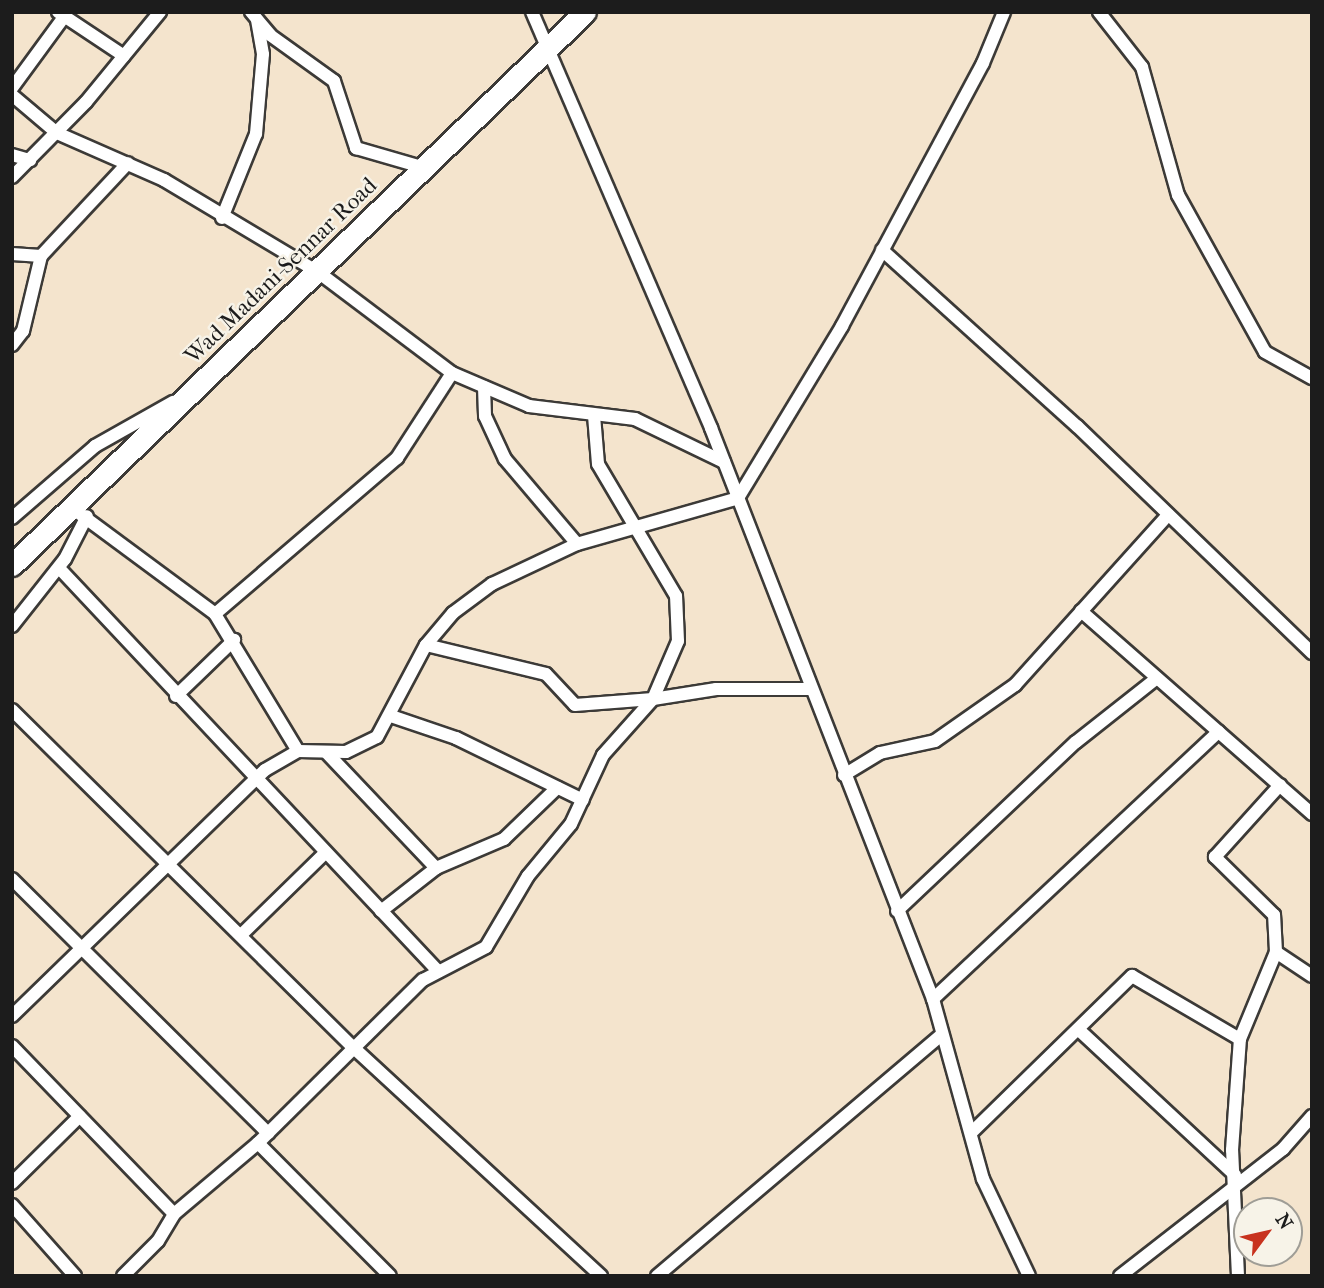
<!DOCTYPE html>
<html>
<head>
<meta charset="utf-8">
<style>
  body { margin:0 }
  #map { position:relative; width:1324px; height:1288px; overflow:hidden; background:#f4e4cd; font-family:"IM FELL French Canon",serif }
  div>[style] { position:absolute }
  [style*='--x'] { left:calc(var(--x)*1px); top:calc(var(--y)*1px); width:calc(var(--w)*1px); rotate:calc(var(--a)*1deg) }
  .roads { filter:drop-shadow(2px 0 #3c3a37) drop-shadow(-2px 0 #3c3a37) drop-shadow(0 2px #3c3a37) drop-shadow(0 -2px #3c3a37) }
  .minor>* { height:12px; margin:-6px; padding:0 6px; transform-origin:6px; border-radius:6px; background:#fff }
  .trunk>* { height:21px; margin:-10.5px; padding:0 10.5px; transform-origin:10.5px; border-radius:10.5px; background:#fff }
  span { translate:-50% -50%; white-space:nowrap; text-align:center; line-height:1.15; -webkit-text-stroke:5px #f7f3e8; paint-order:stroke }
  .street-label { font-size:23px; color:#1c1c1c }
  .frame { position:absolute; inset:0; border:14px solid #1c1c1c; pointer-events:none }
  .north { position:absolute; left:1233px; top:1197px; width:70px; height:70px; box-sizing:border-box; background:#f7f3e8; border:2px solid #9f9d96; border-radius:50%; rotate:57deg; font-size:19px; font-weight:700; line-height:28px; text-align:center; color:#1c1c1c }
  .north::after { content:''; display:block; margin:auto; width:24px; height:32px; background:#c8321e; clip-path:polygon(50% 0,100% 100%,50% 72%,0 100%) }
</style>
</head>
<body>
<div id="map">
  <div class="roads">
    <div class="minor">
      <i style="--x:58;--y:12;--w:79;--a:33.7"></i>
      <i style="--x:251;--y:12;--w:30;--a:50"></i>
      <i style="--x:270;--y:35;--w:79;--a:35.7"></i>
      <i style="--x:334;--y:81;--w:71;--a:71.8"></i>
      <i style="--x:356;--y:148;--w:72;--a:16.2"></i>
      <i style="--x:532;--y:12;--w:453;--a:66.7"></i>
      <i style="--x:711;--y:428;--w:613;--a:68.75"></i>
      <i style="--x:933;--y:999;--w:187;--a:74.5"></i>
      <i style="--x:983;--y:1179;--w:107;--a:64.6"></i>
      <i style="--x:1099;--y:12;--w:70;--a:52"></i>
      <i style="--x:1142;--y:67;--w:133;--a:74.3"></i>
      <i style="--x:1178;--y:195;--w:179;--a:61"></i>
      <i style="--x:1265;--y:352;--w:54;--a:29"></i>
      <i style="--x:12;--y:88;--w:88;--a:-53.8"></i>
      <i style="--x:12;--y:95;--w:59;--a:40.2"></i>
      <i style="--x:57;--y:133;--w:117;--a:23.7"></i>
      <i style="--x:164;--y:180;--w:179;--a:30.9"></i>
      <i style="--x:318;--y:272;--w:168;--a:37"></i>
      <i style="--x:452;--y:373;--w:84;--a:23.2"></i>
      <i style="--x:529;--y:406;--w:107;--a:7"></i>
      <i style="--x:635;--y:419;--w:99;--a:25.8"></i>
      <i style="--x:12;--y:155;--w:19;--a:16"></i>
      <i style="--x:12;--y:177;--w:105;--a:-45.4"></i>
      <i style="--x:86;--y:102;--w:117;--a:-50.6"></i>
      <i style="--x:222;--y:218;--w:91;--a:-68"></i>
      <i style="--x:256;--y:134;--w:80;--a:-85"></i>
      <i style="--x:263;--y:54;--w:35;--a:-100"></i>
      <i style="--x:882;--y:250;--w:263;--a:42.1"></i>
      <i style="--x:1077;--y:426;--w:327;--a:44"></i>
      <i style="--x:12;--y:254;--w:29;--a:4"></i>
      <i style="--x:12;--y:345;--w:18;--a:-52"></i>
      <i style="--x:23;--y:331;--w:77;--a:-76.5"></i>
      <i style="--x:41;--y:256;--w:127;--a:-46.9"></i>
      <i style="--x:484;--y:387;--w:29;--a:88"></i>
      <i style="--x:485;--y:416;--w:47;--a:65.1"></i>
      <i style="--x:505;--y:459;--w:111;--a:49.7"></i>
      <i style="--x:72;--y:508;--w:178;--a:36.5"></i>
      <i style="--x:215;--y:614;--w:160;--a:58.8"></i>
      <i style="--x:12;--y:518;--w:110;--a:-40.9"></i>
      <i style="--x:95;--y:446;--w:90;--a:-29.4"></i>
      <i style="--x:59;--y:568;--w:552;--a:46.76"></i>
      <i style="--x:1081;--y:611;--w:308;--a:41.3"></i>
      <i style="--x:215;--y:614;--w:240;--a:-40.6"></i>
      <i style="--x:397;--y:458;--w:101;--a:-57.1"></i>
      <i style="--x:12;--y:626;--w:85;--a:-51.7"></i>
      <i style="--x:65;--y:559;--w:48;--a:-62.9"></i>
      <i style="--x:426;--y:645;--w:123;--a:13.6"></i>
      <i style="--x:546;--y:674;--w:42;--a:46.9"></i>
      <i style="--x:575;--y:705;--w:78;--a:-4.4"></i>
      <i style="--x:653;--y:699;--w:63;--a:-66.7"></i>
      <i style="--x:678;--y:641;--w:45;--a:-92.5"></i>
      <i style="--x:676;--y:596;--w:153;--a:-120.6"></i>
      <i style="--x:598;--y:464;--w:49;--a:-94.7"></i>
      <i style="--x:176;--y:696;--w:81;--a:-44"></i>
      <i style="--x:12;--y:710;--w:482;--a:44.7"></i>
      <i style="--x:355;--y:1049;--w:335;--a:42.7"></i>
      <i style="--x:391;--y:716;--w:69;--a:18.7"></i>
      <i style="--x:456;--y:738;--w:141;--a:26"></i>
      <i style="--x:326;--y:752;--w:160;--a:46.5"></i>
      <i style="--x:844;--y:775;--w:42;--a:-31.4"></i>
      <i style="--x:880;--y:753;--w:56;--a:-12.3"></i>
      <i style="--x:935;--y:741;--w:98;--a:-35"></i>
      <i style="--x:1015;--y:685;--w:229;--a:-48"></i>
      <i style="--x:12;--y:879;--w:361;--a:44.8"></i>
      <i style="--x:381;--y:911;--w:70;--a:-38"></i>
      <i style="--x:436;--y:868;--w:74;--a:-23.1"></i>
      <i style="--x:504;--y:839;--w:74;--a:-43.9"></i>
      <i style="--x:897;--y:911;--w:246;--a:-43.4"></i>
      <i style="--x:1076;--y:742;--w:103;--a:-38.3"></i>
      <i style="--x:241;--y:935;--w:117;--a:-44.3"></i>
      <i style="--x:1276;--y:952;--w:43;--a:33.7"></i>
      <i style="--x:933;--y:999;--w:391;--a:-43.1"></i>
      <i style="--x:12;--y:1016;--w:353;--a:-44.2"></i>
      <i style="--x:265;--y:770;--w:38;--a:-30"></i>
      <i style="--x:298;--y:751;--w:48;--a:1.2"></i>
      <i style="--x:346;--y:752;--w:34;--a:-26"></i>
      <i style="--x:377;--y:737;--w:104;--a:-62"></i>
      <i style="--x:426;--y:645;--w:42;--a:-49.8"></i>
      <i style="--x:453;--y:613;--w:49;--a:-36.6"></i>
      <i style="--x:492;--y:584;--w:94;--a:-25.2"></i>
      <i style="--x:577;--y:544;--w:167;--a:-15.9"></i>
      <i style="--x:738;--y:498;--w:201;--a:-58.8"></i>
      <i style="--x:842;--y:326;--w:298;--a:-61.8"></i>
      <i style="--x:983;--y:63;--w:55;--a:-67.6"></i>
      <i style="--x:1079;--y:1030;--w:213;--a:42.9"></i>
      <i style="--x:12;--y:1046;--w:233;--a:46"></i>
      <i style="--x:971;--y:1133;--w:225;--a:-44.3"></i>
      <i style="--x:1132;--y:976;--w:125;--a:30.3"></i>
      <i style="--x:258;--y:1143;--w:187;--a:45.2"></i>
      <i style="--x:12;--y:1183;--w:95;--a:-44.6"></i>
      <i style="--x:12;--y:1205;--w:95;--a:48.4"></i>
      <i style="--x:123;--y:1276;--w:49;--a:-45"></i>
      <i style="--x:158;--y:1241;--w:31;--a:-59"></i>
      <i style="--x:174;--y:1214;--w:110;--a:-40.2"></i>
      <i style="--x:258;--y:1143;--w:232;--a:-44.7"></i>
      <i style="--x:423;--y:980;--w:71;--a:-27.6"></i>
      <i style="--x:486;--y:947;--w:82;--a:-59.4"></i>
      <i style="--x:528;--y:876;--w:67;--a:-50.4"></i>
      <i style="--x:571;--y:824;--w:76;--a:-65.1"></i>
      <i style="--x:603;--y:755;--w:75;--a:-48.2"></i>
      <i style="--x:653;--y:699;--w:64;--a:-9"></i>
      <i style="--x:716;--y:689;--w:94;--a:0"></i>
      <i style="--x:657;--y:1276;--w:374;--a:-40.3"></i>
      <i style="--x:1120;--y:1276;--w:207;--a:-37.9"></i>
      <i style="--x:1283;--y:1149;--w:44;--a:-48.7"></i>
      <i style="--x:1238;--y:1276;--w:126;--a:-92.7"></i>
      <i style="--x:1232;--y:1150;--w:111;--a:-85.9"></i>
      <i style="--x:1240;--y:1039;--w:94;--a:-67.5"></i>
      <i style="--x:1276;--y:952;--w:37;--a:-93"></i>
      <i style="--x:1274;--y:915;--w:83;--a:-135.5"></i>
      <i style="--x:1215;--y:857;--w:97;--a:-47.9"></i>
    </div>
    <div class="trunk">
      <i style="--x:12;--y:565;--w:796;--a:-43.98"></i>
    </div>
  </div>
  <div class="street-label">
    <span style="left:281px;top:271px;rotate:-44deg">Wad Madani-Sennar Road</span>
  </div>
  <div class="frame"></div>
  <div class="north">N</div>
</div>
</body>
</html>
